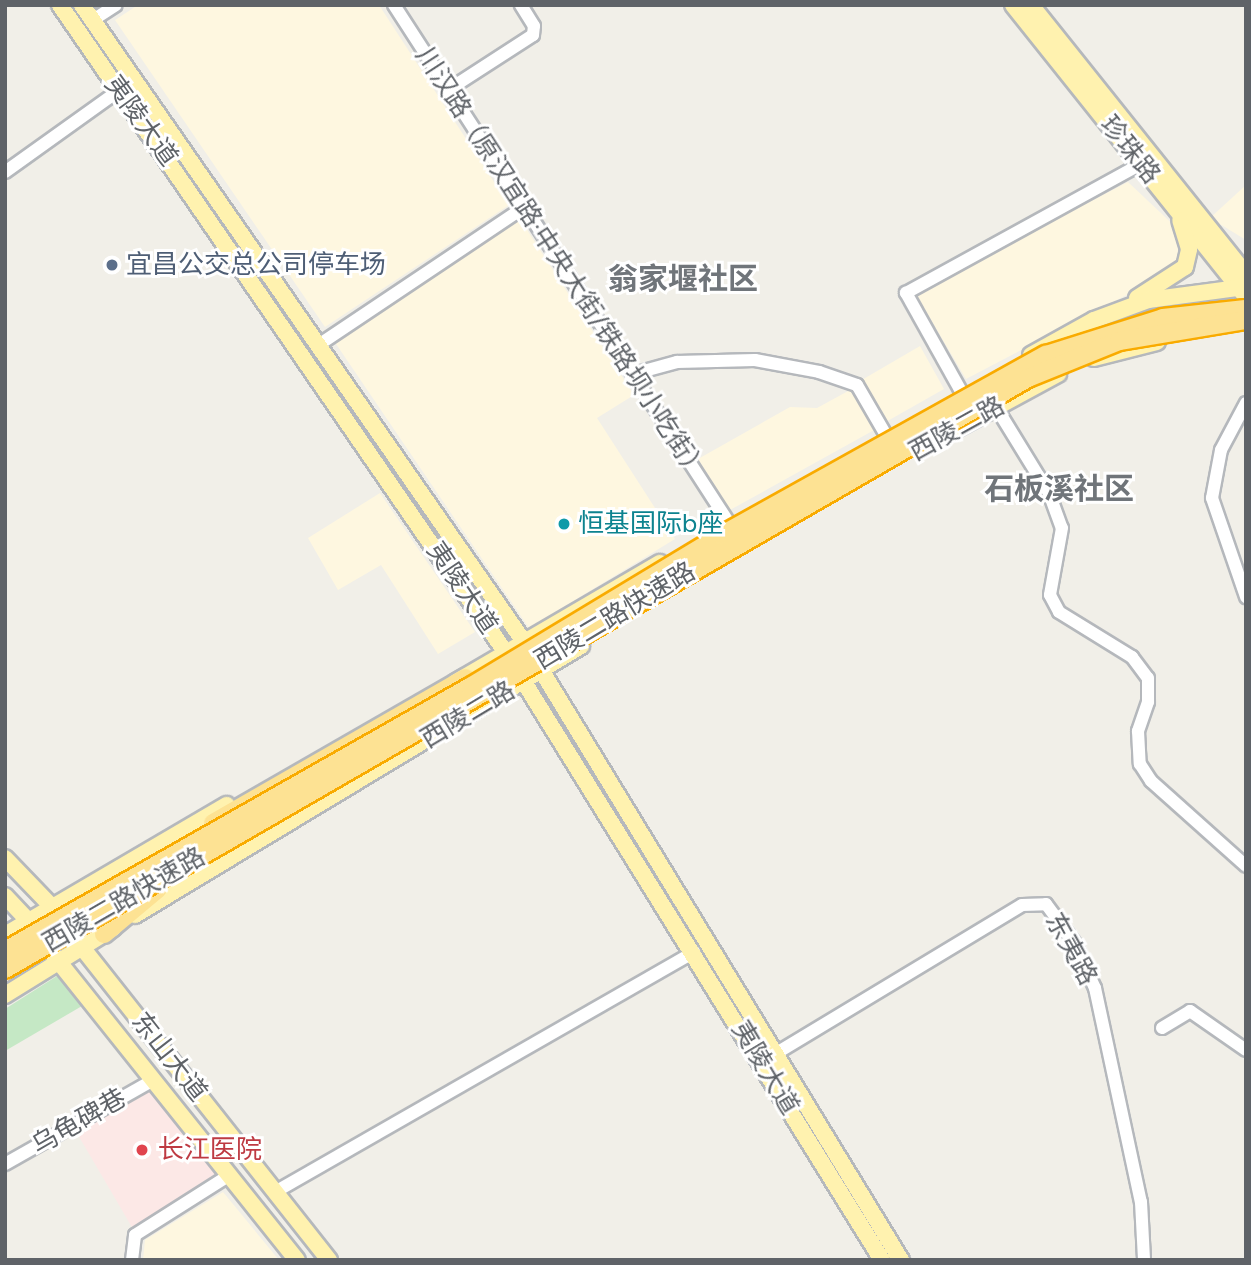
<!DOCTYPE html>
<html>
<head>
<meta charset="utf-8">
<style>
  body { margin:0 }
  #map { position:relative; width:1251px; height:1265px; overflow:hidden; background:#f1efe8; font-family:Figtree,"Noto Sans SC",sans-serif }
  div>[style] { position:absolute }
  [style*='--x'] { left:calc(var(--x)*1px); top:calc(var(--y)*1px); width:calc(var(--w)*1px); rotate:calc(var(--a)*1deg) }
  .commercial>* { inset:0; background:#fef7e0 }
  .medical>* { inset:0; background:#fce8e6 }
  .green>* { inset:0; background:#c5e8c5 }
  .roads { filter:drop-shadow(2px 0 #b5b8bc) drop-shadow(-2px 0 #b5b8bc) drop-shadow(0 2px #b5b8bc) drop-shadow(0 -2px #b5b8bc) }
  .minor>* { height:12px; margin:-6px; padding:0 6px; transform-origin:6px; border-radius:6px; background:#fff }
  .major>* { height:16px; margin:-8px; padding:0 8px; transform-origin:8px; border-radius:8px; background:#fff2af }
  .highway>* { height:18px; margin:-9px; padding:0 9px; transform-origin:9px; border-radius:9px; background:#fde293 }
  .bridges { filter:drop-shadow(2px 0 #f9ab00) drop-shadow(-2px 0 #f9ab00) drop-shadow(0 2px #f9ab00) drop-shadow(0 -2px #f9ab00) }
  .highway-bridge>* { height:18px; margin:-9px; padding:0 9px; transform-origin:9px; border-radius:9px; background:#fde293 }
  .dots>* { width:19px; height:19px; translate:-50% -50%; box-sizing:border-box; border:4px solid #fff; border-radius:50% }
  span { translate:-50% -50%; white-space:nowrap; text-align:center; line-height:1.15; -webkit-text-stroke:6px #fff; paint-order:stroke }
  .street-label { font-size:26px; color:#5f6368 }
  .service-label { font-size:26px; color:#4e5e75 }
  .left { translate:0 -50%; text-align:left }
  .culture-label { font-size:26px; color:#0d838f }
  .health-label { font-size:26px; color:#be3a42 }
  .quarter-label { font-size:30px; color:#70757a; font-weight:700 }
  .frame { position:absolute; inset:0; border:7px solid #5f6368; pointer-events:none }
</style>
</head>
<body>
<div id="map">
  <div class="commercial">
    <i style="clip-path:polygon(138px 5px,379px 5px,509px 205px,325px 327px,115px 20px)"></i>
    <i style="clip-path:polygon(1128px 182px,1181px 232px,1178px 268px,966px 379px,915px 293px)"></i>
    <i style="clip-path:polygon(1246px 185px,1246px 240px,1210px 218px)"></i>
    <i style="clip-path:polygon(520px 219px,634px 395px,597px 418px,675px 539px,529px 628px,334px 341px)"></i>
    <i style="clip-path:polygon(920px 346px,944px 389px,884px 423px,860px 381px)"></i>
    <i style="clip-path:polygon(850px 390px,876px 429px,730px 510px,698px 459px,790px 407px,817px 408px)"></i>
    <i style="clip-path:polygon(380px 493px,475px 632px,438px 654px,381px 565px,338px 590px,308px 538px)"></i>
    <i style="clip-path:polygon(223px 1192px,279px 1260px,143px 1260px,145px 1240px)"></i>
  </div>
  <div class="medical">
    <i style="clip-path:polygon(143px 1080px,219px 1176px,133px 1229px,71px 1123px)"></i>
  </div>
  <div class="green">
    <i style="clip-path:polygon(57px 976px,82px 1006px,5px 1051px,5px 1009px)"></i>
  </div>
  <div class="roads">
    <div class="minor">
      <i style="--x:394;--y:5;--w:617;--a:57.11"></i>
      <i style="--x:93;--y:20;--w:27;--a:-33"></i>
      <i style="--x:448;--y:90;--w:101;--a:-32.9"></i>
      <i style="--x:533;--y:35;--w:9;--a:-84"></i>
      <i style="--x:534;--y:26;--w:25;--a:-122"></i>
      <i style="--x:5;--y:172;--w:139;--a:-35.6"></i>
      <i style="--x:320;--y:344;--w:247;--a:-33.8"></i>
      <i style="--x:633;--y:374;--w:46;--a:-15.3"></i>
      <i style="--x:677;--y:362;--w:78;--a:-1.5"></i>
      <i style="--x:755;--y:360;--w:65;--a:10.6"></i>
      <i style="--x:819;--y:372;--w:40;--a:18.9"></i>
      <i style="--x:857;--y:385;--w:58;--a:59.9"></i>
      <i style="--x:962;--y:393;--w:115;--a:-119.2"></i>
      <i style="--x:906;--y:293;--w:268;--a:-28.8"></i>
      <i style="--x:1246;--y:403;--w:53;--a:118"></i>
      <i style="--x:1221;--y:450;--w:49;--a:100.6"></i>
      <i style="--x:1212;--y:498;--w:105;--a:71"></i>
      <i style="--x:996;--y:407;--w:101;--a:58.4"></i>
      <i style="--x:1049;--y:493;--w:37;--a:70"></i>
      <i style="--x:1062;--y:528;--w:68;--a:100.2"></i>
      <i style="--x:1050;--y:595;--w:19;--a:62"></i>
      <i style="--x:1059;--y:612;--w:86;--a:31.7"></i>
      <i style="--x:1132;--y:657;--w:26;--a:53"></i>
      <i style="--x:1148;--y:678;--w:24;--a:90"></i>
      <i style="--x:1148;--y:702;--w:31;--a:109"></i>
      <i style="--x:1138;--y:731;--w:33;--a:87"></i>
      <i style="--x:1140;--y:764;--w:20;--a:57"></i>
      <i style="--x:1151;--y:781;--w:127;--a:41.8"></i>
      <i style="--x:1162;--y:1028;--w:33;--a:-31"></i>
      <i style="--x:1190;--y:1011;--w:68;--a:34.9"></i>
      <i style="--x:775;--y:1054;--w:288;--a:-31.1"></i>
      <i style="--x:1022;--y:905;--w:24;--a:-2"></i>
      <i style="--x:1046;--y:904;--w:47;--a:53.6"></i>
      <i style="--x:1074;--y:942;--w:51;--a:65.5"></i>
      <i style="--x:1095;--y:988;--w:219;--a:77.9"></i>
      <i style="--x:1141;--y:1202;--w:58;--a:87"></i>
      <i style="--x:5;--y:1164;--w:169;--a:-29.5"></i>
      <i style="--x:275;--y:1192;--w:483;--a:-29.8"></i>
      <i style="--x:132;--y:1260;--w:25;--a:-83"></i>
      <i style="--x:135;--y:1235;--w:110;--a:-32.4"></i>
    </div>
    <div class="major">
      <i style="--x:60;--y:5;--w:787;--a:55.46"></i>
      <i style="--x:506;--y:653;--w:714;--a:58.22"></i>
      <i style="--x:82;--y:5;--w:775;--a:55.24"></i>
      <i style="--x:524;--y:642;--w:724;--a:58.62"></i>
      <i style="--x:1013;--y:5;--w:369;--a:51.4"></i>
      <i style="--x:1031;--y:5;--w:344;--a:51.4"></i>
      <i style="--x:1137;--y:298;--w:57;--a:-32.9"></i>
      <i style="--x:1185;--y:267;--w:18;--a:-77"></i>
      <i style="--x:1189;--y:249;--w:30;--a:-107"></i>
      <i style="--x:1031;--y:355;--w:72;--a:-29.1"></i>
      <i style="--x:1094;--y:320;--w:58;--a:-20.3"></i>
      <i style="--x:1148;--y:300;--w:99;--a:-7.6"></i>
      <i style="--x:1094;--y:358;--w:65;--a:-14.3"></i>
      <i style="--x:951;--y:432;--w:122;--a:-28.5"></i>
      <i style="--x:456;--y:682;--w:236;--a:-30.3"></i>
      <i style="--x:5;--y:858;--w:76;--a:46.1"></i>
      <i style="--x:5;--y:896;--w:44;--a:46.8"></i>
      <i style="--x:135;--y:915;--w:521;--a:-31.1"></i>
      <i style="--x:5;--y:935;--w:257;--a:-30.4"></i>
      <i style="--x:77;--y:941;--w:407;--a:51.7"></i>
      <i style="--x:51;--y:952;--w:394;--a:51.4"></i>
      <i style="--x:5;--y:995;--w:127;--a:-31.8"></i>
    </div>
    <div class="highway">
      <i style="--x:213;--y:823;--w:291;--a:-29.9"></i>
      <i style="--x:104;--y:934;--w:70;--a:-39.8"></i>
    </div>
  </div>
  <div class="bridges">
    <div class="highway-bridge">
      <i style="--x:5;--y:951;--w:535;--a:-29.59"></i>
      <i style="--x:470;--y:687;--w:294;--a:-31.1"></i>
      <i style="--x:722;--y:535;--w:371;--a:-29.1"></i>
      <i style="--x:1046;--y:355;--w:123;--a:-17.5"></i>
      <i style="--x:1163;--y:318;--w:83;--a:-6.2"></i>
      <i style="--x:5;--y:969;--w:1181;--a:-30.02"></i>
      <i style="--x:1028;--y:378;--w:98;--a:-22.1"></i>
      <i style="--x:1119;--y:341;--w:129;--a:-9.4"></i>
    </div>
  </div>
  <div class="dots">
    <i style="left:112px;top:265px;background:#5c6f8a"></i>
    <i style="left:564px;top:524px;background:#0f9aa8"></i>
    <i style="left:142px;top:1150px;background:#e0444e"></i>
  </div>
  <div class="street-label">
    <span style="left:141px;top:121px;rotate:54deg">夷陵大道</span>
    <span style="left:1130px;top:150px;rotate:51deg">珍珠路</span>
    <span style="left:561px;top:264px;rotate:57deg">川汉路（原汉宜路·中央大街/铁路坝小吃街）</span>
    <span style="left:957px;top:429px;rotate:-29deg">西陵二路</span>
    <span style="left:462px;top:588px;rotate:56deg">夷陵大道</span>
    <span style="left:615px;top:616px;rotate:-31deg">西陵二路快速路</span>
    <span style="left:468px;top:715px;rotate:-31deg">西陵二路</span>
    <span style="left:124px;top:900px;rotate:-30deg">西陵二路快速路</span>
    <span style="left:1071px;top:949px;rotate:61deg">东夷路</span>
    <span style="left:169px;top:1057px;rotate:52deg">东山大道</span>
    <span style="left:765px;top:1068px;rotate:59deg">夷陵大道</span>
    <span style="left:79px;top:1122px;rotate:-30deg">乌龟碑巷</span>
  </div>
  <div class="service-label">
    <span class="left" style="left:126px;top:265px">宜昌公交总公司停车场</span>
  </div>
  <div class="culture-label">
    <span class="left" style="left:578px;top:524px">恒基国际b座</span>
  </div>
  <div class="health-label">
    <span class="left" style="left:158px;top:1150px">长江医院</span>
  </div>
  <div class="quarter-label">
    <span style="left:683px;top:279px">翁家堰社区</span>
    <span style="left:1059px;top:489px">石板溪社区</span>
  </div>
  <div class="frame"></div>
</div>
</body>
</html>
